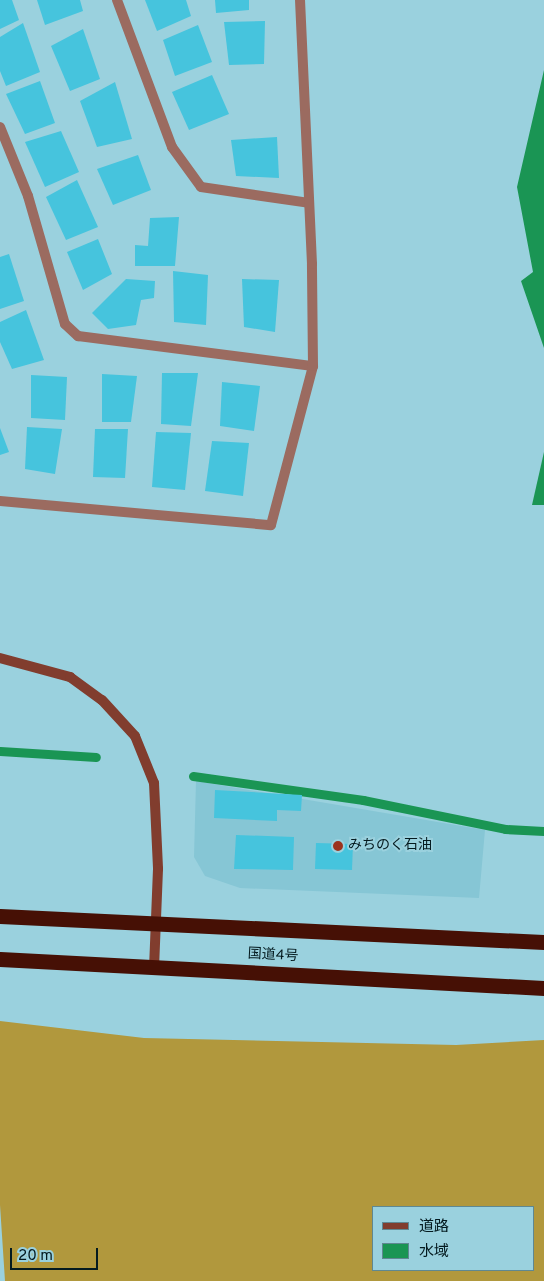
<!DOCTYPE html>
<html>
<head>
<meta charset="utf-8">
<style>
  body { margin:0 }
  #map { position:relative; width:544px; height:1281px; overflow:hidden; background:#9ad1de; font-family:Overpass,"Noto Sans JP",sans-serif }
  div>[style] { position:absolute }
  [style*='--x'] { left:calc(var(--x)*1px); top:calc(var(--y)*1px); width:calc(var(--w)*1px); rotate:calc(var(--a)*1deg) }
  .built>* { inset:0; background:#86c6d5 }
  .forest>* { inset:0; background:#b1983d }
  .water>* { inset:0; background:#1a9554 }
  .stream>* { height:9px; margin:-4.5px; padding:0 4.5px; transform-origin:4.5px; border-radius:4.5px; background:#1a9554 }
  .building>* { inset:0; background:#46c4dd }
  .street>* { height:10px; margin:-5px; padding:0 5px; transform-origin:5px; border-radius:5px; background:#9b6b60 }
  .secondary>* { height:10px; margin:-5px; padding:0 5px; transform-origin:5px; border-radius:5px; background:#813d2e }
  .highway>* { height:15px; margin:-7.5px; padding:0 7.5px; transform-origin:7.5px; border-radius:7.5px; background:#461005 }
  .dots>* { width:14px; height:14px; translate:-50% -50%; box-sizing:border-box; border:2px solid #9ad1de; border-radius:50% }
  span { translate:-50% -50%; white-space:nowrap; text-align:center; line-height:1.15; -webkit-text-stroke:4px #9ad1de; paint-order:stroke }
  .poi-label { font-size:14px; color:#041a1f }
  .left { translate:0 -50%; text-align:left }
  .street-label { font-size:14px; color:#041a1f }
  .legend { position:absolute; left:372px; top:1206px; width:162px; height:65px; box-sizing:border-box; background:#9ad1de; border:1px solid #5e8892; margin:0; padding:6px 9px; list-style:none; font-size:15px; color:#041a1f }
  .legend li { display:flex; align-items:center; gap:10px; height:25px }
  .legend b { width:25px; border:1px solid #5e8892 }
  .scale { position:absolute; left:10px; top:1248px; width:88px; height:22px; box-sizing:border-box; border:2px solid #041a1f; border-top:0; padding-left:6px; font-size:15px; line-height:18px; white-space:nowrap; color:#041a1f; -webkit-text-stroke:4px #9ad1de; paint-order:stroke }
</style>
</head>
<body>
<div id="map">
  <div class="built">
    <i style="clip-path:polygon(196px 781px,485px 830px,479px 898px,240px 888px,205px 876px,194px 857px)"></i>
  </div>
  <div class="forest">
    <i style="clip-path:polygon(evenodd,0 1021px,144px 1038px,456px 1045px,544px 1040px,544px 1281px,5px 1281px,0 1205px,0 1021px,373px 1207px,533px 1207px,533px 1270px,373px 1270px,373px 1207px)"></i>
  </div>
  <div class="water">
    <i style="clip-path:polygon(544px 70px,544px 348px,521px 281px,533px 272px,517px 187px)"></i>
    <i style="clip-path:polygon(544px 452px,544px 505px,532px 505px)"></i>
  </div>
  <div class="stream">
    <i style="--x:0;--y:751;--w:96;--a:3.6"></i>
    <i style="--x:193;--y:776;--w:172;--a:8"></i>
    <i style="--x:363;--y:800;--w:145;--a:11.5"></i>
    <i style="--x:505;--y:829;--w:39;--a:3"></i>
  </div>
  <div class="building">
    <i style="clip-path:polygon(0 0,12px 0,19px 20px,0 29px)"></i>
    <i style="clip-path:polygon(37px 0,80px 0,83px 11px,45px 25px)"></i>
    <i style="clip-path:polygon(145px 0,186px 0,191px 16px,157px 31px)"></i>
    <i style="clip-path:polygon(215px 0,249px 0,249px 10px,216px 13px)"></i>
    <i style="clip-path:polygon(265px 21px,264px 64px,229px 65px,224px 22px)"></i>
    <i style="clip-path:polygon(23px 23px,40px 72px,6px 86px,0 71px,0 37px)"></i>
    <i style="clip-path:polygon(198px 25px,212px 62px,175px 76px,163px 40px)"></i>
    <i style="clip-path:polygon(83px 29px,100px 79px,70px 91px,51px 46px)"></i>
    <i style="clip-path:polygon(212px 75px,229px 114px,189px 130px,172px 92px)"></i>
    <i style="clip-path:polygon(40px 81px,55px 123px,25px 134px,6px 94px)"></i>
    <i style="clip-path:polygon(115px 82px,132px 139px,97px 147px,80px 101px)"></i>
    <i style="clip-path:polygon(61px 131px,79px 172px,45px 187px,25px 142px)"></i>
    <i style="clip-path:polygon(277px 137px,279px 178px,236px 176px,231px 140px)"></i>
    <i style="clip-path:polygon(138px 155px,151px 190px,113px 205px,97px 169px)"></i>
    <i style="clip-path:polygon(77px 180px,98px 227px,66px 240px,46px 197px)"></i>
    <i style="clip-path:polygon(179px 217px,175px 266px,135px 266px,135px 245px,148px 246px,150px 218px)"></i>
    <i style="clip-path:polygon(98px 239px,112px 274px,83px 290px,67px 252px)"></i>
    <i style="clip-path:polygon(9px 254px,24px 301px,0 309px,0 257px)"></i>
    <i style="clip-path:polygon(173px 271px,208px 275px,206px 325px,174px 322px)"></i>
    <i style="clip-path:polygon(126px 279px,155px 281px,154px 298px,141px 300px,136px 325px,108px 329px,92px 313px)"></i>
    <i style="clip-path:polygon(242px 279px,279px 280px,275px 332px,244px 327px)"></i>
    <i style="clip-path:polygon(26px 310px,44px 360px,12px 369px,0 342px,0 322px)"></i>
    <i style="clip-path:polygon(162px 373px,198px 373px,191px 426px,161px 424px)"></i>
    <i style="clip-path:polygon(102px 374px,137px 376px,131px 422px,102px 422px)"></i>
    <i style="clip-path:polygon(31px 375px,67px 377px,65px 420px,31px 418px)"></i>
    <i style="clip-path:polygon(222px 382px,260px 386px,254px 431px,220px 426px)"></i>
    <i style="clip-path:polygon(27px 427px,62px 429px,55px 474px,25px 469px)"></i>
    <i style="clip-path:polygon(0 428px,9px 452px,0 455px)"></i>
    <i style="clip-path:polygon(95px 429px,128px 429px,125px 478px,93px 477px)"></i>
    <i style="clip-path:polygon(156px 432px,191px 433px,185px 490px,152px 487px)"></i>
    <i style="clip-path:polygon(212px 441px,249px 443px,243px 496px,205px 491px)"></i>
    <i style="clip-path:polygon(215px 790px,302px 795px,301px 811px,277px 810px,277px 821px,214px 818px)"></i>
    <i style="clip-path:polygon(236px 835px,294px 837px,293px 870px,234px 869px)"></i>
    <i style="clip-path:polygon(316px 843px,353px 844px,352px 870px,315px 869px)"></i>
  </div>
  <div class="street">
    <i style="--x:117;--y:0;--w:157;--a:69.5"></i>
    <i style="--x:172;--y:147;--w:49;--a:54.1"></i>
    <i style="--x:201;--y:187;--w:109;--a:8.4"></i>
    <i style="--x:0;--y:127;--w:74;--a:67.9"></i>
    <i style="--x:28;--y:196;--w:133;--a:73.9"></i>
    <i style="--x:65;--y:324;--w:18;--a:43"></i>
    <i style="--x:78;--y:336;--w:237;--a:7.3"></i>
    <i style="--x:0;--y:501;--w:272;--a:5.1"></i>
    <i style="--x:271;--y:525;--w:164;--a:-75.2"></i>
    <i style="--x:313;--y:366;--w:102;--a:-90.6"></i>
    <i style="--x:312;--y:264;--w:264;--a:-92.6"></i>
  </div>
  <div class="secondary">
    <i style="--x:0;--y:658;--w:73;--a:15.2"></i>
    <i style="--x:70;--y:677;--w:39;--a:36"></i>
    <i style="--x:102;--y:700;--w:49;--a:47.5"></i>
    <i style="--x:135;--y:736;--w:51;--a:68"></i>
    <i style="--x:154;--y:783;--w:86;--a:87.3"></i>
    <i style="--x:158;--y:869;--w:98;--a:92.3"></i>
  </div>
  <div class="highway">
    <i style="--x:0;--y:916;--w:545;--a:2.74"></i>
    <i style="--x:0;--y:959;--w:545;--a:3.05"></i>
  </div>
  <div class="dots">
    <i style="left:338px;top:846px;background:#9c331d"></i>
  </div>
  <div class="poi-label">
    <span class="left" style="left:348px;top:846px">みちのく石油</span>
  </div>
  <div class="street-label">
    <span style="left:273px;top:956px;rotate:3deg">国道4号</span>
  </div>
  <ul class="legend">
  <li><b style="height:6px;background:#813d2e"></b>道路</li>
  <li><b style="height:14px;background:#1a9554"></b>水域</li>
  </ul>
  <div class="scale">20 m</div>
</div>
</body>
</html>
